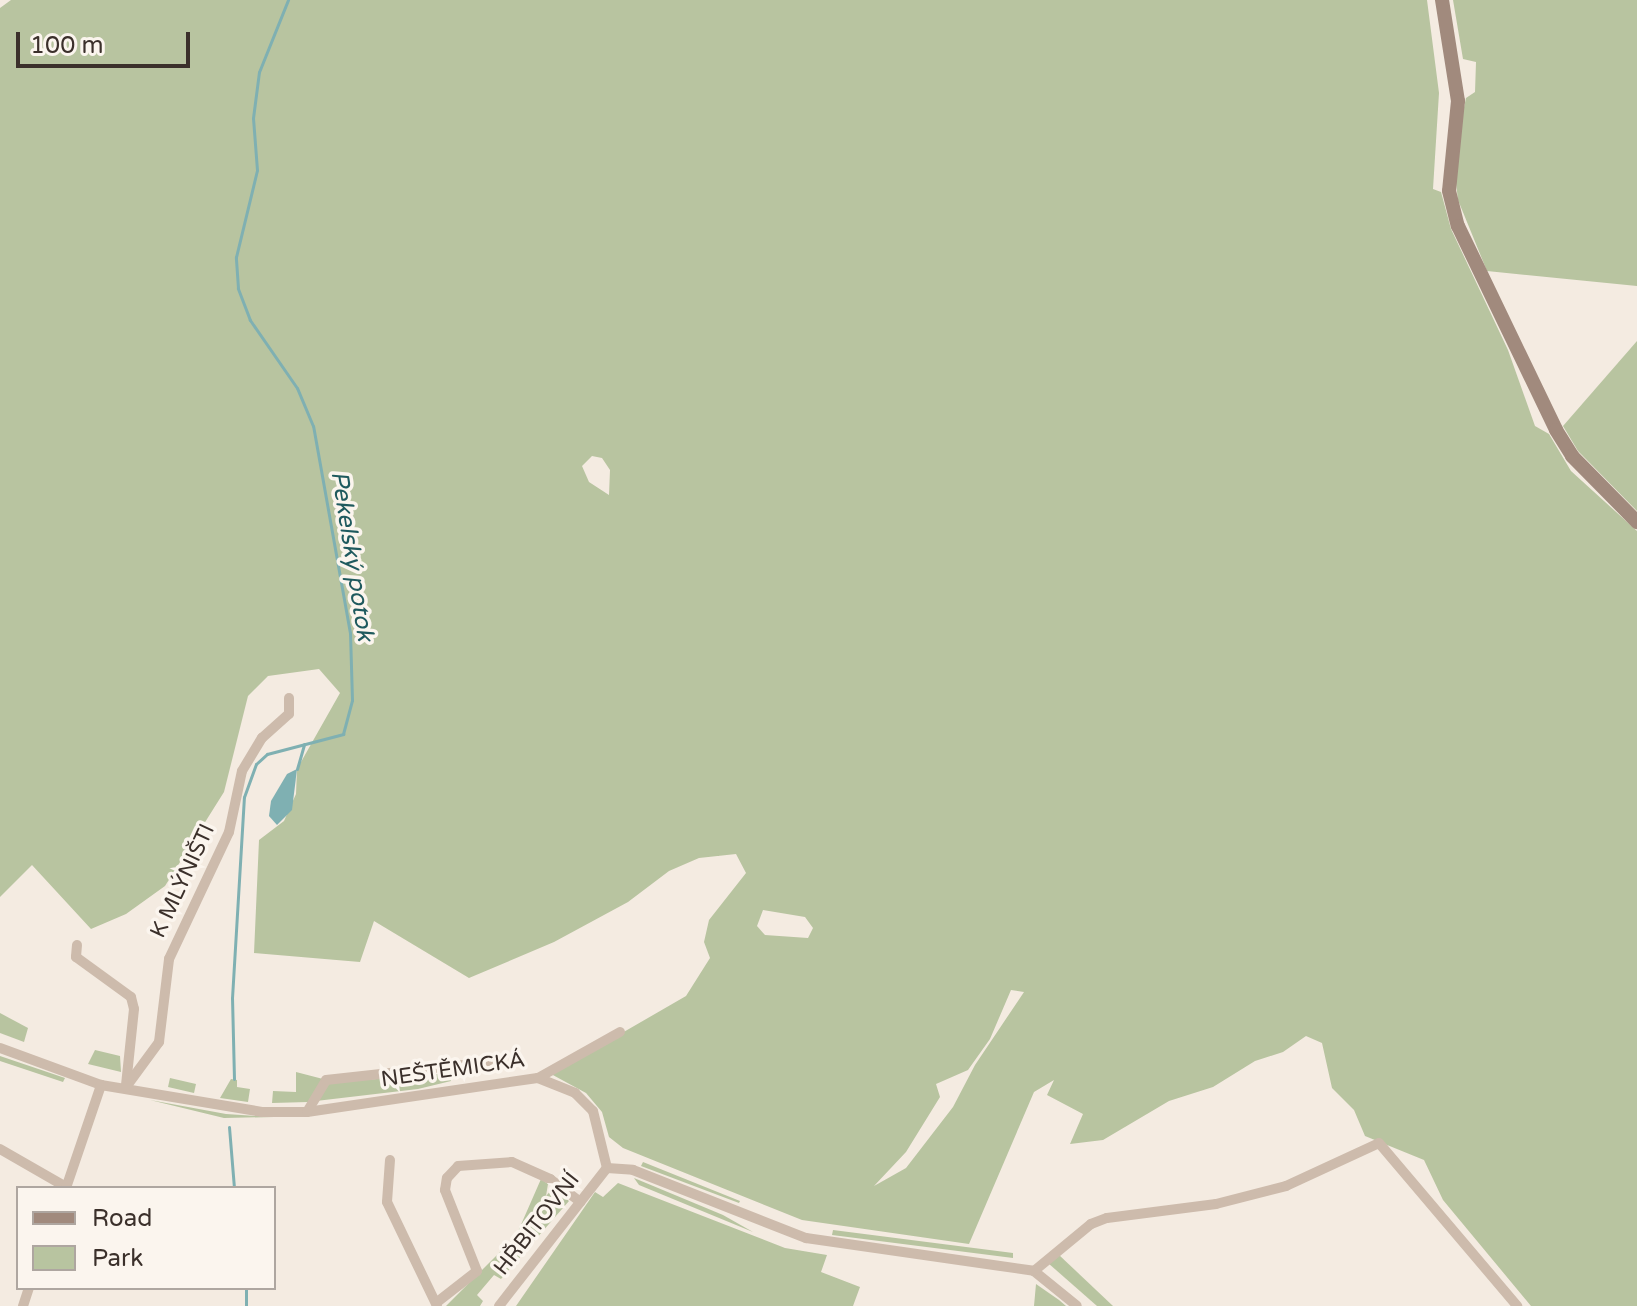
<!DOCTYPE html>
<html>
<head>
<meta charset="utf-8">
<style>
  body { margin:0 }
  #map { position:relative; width:1637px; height:1306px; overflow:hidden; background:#f4ebe1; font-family:"Varela Round",sans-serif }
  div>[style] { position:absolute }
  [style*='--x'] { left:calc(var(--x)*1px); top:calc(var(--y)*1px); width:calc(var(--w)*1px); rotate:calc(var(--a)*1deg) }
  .green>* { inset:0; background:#b8c4a0 }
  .water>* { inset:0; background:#7fb0b2 }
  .stream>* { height:3px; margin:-1.5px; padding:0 1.5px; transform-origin:1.5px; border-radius:1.5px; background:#7fb0b2 }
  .street>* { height:10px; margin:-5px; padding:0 5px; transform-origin:5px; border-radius:5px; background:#cdbbac }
  .secondary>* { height:14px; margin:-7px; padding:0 7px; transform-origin:7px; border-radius:7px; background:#a18a7d }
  span { translate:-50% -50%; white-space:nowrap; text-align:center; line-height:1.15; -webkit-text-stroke:7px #fbf5ee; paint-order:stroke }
  .street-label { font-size:22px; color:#3b302b }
  .water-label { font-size:24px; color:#1f5a5e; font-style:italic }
  .legend { position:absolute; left:16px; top:1186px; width:260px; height:104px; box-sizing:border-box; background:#fbf5ee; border:2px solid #aea6a0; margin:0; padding:10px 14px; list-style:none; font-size:24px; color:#3b302b }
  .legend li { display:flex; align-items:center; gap:16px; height:40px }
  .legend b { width:40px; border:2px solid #aea6a0 }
  .scale { position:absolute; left:16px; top:32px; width:174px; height:36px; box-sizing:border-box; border:4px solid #3b302b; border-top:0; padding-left:10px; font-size:24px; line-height:28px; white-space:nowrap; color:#3b302b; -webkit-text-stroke:6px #fbf5ee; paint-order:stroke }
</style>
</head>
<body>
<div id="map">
  <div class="green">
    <i style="clip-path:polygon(evenodd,11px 0,1427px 0,1439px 93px,1433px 189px,1441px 192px,1451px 229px,1508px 350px,1535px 426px,1549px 434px,1571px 471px,1637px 531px,1637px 1306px,1531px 1306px,1443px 1200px,1424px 1160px,1365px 1136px,1354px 1110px,1332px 1088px,1322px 1043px,1306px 1036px,1283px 1052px,1255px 1061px,1213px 1087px,1169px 1101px,1103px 1140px,1070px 1144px,1083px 1114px,1047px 1095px,1054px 1080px,1034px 1092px,969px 1244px,802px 1220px,623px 1148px,609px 1137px,602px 1112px,586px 1093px,551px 1074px,686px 996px,710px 958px,704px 942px,709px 920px,746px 873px,736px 854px,699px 858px,669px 871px,628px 902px,554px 942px,469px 978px,374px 921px,360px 962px,254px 953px,259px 840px,284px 821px,296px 794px,297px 769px,340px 693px,319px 669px,268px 676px,248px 696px,224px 792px,165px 886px,126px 914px,91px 929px,32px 865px,0 897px,0 8px,11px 0,592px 456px,602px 458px,610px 470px,609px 495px,589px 482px,582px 466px,592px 456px,11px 0,763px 910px,805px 917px,813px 928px,808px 938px,765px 935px,757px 926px,763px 910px,11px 0,1011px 990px,1024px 992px,975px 1065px,953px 1107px,906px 1168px,874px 1186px,906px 1152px,940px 1097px,936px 1084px,968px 1070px,990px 1039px,1011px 990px)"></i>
    <i style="clip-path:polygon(1453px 0,1637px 0,1637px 286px,1487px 271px,1458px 200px,1455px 174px,1460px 126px,1466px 98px,1475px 92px,1476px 62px,1463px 59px)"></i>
    <i style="clip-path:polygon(1637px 341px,1637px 511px,1578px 451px,1563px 426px)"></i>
    <i style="clip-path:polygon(0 1013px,28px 1028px,24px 1042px,0 1033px)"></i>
    <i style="clip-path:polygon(95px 1050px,120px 1056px,121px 1072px,88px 1064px)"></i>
    <i style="clip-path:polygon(0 1056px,65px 1078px,63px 1082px,0 1061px)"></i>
    <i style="clip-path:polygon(296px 1072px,323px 1079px,308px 1102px,272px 1103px,273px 1091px,296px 1092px)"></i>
    <i style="clip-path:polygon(449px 1073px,451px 1081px,418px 1089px,316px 1101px,328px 1083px)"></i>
    <i style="clip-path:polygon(170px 1078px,196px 1084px,194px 1093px,168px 1087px)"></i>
    <i style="clip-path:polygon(231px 1079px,237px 1080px,237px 1087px,250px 1089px,248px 1102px,220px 1098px)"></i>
    <i style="clip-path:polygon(150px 1100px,226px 1114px,274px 1117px,224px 1118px)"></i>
    <i style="clip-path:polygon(643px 1162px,740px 1201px,739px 1203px,641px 1166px)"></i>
    <i style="clip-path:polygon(634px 1178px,723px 1215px,753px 1232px,639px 1185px)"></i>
    <i style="clip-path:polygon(541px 1179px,548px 1184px,546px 1196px,553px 1188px,569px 1201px,501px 1279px,494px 1275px,477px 1295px,483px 1301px,480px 1306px,446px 1306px,516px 1236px)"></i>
    <i style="clip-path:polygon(618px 1183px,785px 1248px,827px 1255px,821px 1272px,860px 1287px,853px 1306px,516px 1306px,595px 1192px,603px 1197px)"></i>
    <i style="clip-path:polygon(833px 1230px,1013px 1253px,1013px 1258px,832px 1235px)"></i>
    <i style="clip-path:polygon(1058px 1254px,1113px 1306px,1097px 1306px,1048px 1263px)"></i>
    <i style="clip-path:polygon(1036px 1284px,1059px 1300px,1066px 1306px,1034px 1306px)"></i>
  </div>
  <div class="water">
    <i style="clip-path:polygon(297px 769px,292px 810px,277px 825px,269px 816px,271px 801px,287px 774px)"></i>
  </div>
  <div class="stream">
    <i style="--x:297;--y:769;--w:26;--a:-74"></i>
    <i style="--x:234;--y:1079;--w:81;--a:-91.4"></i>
    <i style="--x:232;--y:998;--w:201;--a:-86.6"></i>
    <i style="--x:244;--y:797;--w:35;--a:-70"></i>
    <i style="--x:256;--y:764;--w:15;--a:-42"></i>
    <i style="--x:267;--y:754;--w:79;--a:-14.7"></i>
    <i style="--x:343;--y:734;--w:35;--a:-75"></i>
    <i style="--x:352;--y:700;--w:67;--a:-91.7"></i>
    <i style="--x:350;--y:633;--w:210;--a:-100.1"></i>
    <i style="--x:313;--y:426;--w:41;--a:-112.8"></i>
    <i style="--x:297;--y:388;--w:83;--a:-124.7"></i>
    <i style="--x:250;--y:320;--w:34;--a:-111"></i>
    <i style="--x:238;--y:288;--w:31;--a:-94"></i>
    <i style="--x:236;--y:257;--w:89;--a:-76.4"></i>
    <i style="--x:257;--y:170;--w:52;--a:-94.4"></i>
    <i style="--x:253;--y:118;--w:46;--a:-82.6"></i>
    <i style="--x:259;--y:72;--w:78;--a:-68.1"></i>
    <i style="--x:229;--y:1127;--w:61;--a:85.3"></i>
    <i style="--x:246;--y:1306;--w:18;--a:-90"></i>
  </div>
  <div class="street">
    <i style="--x:77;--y:945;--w:12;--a:95"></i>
    <i style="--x:76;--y:957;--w:68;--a:36"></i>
    <i style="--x:131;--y:997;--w:12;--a:76"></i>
    <i style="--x:134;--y:1009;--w:76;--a:96"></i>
    <i style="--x:0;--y:1048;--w:108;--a:20.1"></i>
    <i style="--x:101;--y:1085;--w:163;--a:9.5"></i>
    <i style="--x:262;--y:1112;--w:45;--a:0"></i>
    <i style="--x:307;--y:1112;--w:233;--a:-8.4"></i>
    <i style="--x:538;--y:1078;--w:40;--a:22"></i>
    <i style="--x:575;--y:1093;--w:25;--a:45"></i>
    <i style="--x:593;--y:1111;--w:59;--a:76.2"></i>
    <i style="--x:538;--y:1078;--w:94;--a:-29.3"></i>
    <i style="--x:126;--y:1087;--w:56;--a:-53.7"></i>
    <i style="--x:159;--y:1042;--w:84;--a:-83.1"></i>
    <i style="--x:169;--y:959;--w:140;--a:-64.7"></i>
    <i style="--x:229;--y:832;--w:62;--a:-78"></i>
    <i style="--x:242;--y:771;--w:39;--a:-59"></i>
    <i style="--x:262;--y:738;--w:36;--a:-42"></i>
    <i style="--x:289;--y:714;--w:16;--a:-90"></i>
    <i style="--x:307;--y:1112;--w:37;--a:-59"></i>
    <i style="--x:326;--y:1080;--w:163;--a:-6.3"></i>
    <i style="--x:0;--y:1149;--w:76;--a:29.9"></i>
    <i style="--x:390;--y:1160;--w:42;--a:94.1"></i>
    <i style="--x:387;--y:1202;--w:115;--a:64.3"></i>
    <i style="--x:607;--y:1168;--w:26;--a:4"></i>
    <i style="--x:633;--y:1170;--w:186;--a:21.5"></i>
    <i style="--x:806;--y:1238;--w:230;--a:8.2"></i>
    <i style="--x:1034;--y:1271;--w:55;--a:39.1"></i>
    <i style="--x:66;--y:1188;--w:109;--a:-71.2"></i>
    <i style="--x:1034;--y:1271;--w:74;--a:-39.5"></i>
    <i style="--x:1091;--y:1224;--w:17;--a:-21"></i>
    <i style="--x:1107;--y:1218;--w:110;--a:-7.3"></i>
    <i style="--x:1216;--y:1204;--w:72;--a:-14.4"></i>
    <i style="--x:1286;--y:1186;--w:102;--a:-24.8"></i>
    <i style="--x:1379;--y:1143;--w:214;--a:49.7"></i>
    <i style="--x:436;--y:1303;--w:52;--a:-38"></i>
    <i style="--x:477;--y:1271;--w:87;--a:-111.6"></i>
    <i style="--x:445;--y:1190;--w:12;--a:-81"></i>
    <i style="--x:447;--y:1178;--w:16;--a:-47"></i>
    <i style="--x:458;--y:1166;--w:54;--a:-4.2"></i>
    <i style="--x:512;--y:1162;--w:42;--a:24.1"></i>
    <i style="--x:550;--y:1179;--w:38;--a:37"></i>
    <i style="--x:23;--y:1306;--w:19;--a:-72"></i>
    <i style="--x:499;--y:1306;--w:175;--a:-52"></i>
  </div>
  <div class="secondary">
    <i style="--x:1442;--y:0;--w:102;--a:81"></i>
    <i style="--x:1458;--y:101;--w:90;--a:95.7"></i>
    <i style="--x:1449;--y:191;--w:36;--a:76"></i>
    <i style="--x:1458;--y:226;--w:226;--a:64.3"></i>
    <i style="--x:1556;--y:430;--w:31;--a:58"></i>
    <i style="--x:1572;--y:456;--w:93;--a:45.4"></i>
  </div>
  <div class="street-label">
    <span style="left:183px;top:881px;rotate:-65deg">K MLÝNIŠTI</span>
    <span style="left:453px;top:1070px;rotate:-8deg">NEŠTĚMICKÁ</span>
    <span style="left:537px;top:1224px;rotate:-52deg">HŘBITOVNÍ</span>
  </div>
  <div class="water-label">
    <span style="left:352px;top:556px;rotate:81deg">Pekelský potok</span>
  </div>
  <ul class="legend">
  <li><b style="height:10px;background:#a18a7d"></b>Road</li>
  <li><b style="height:22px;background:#b8c4a0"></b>Park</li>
  </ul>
  <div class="scale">100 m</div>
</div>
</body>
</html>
